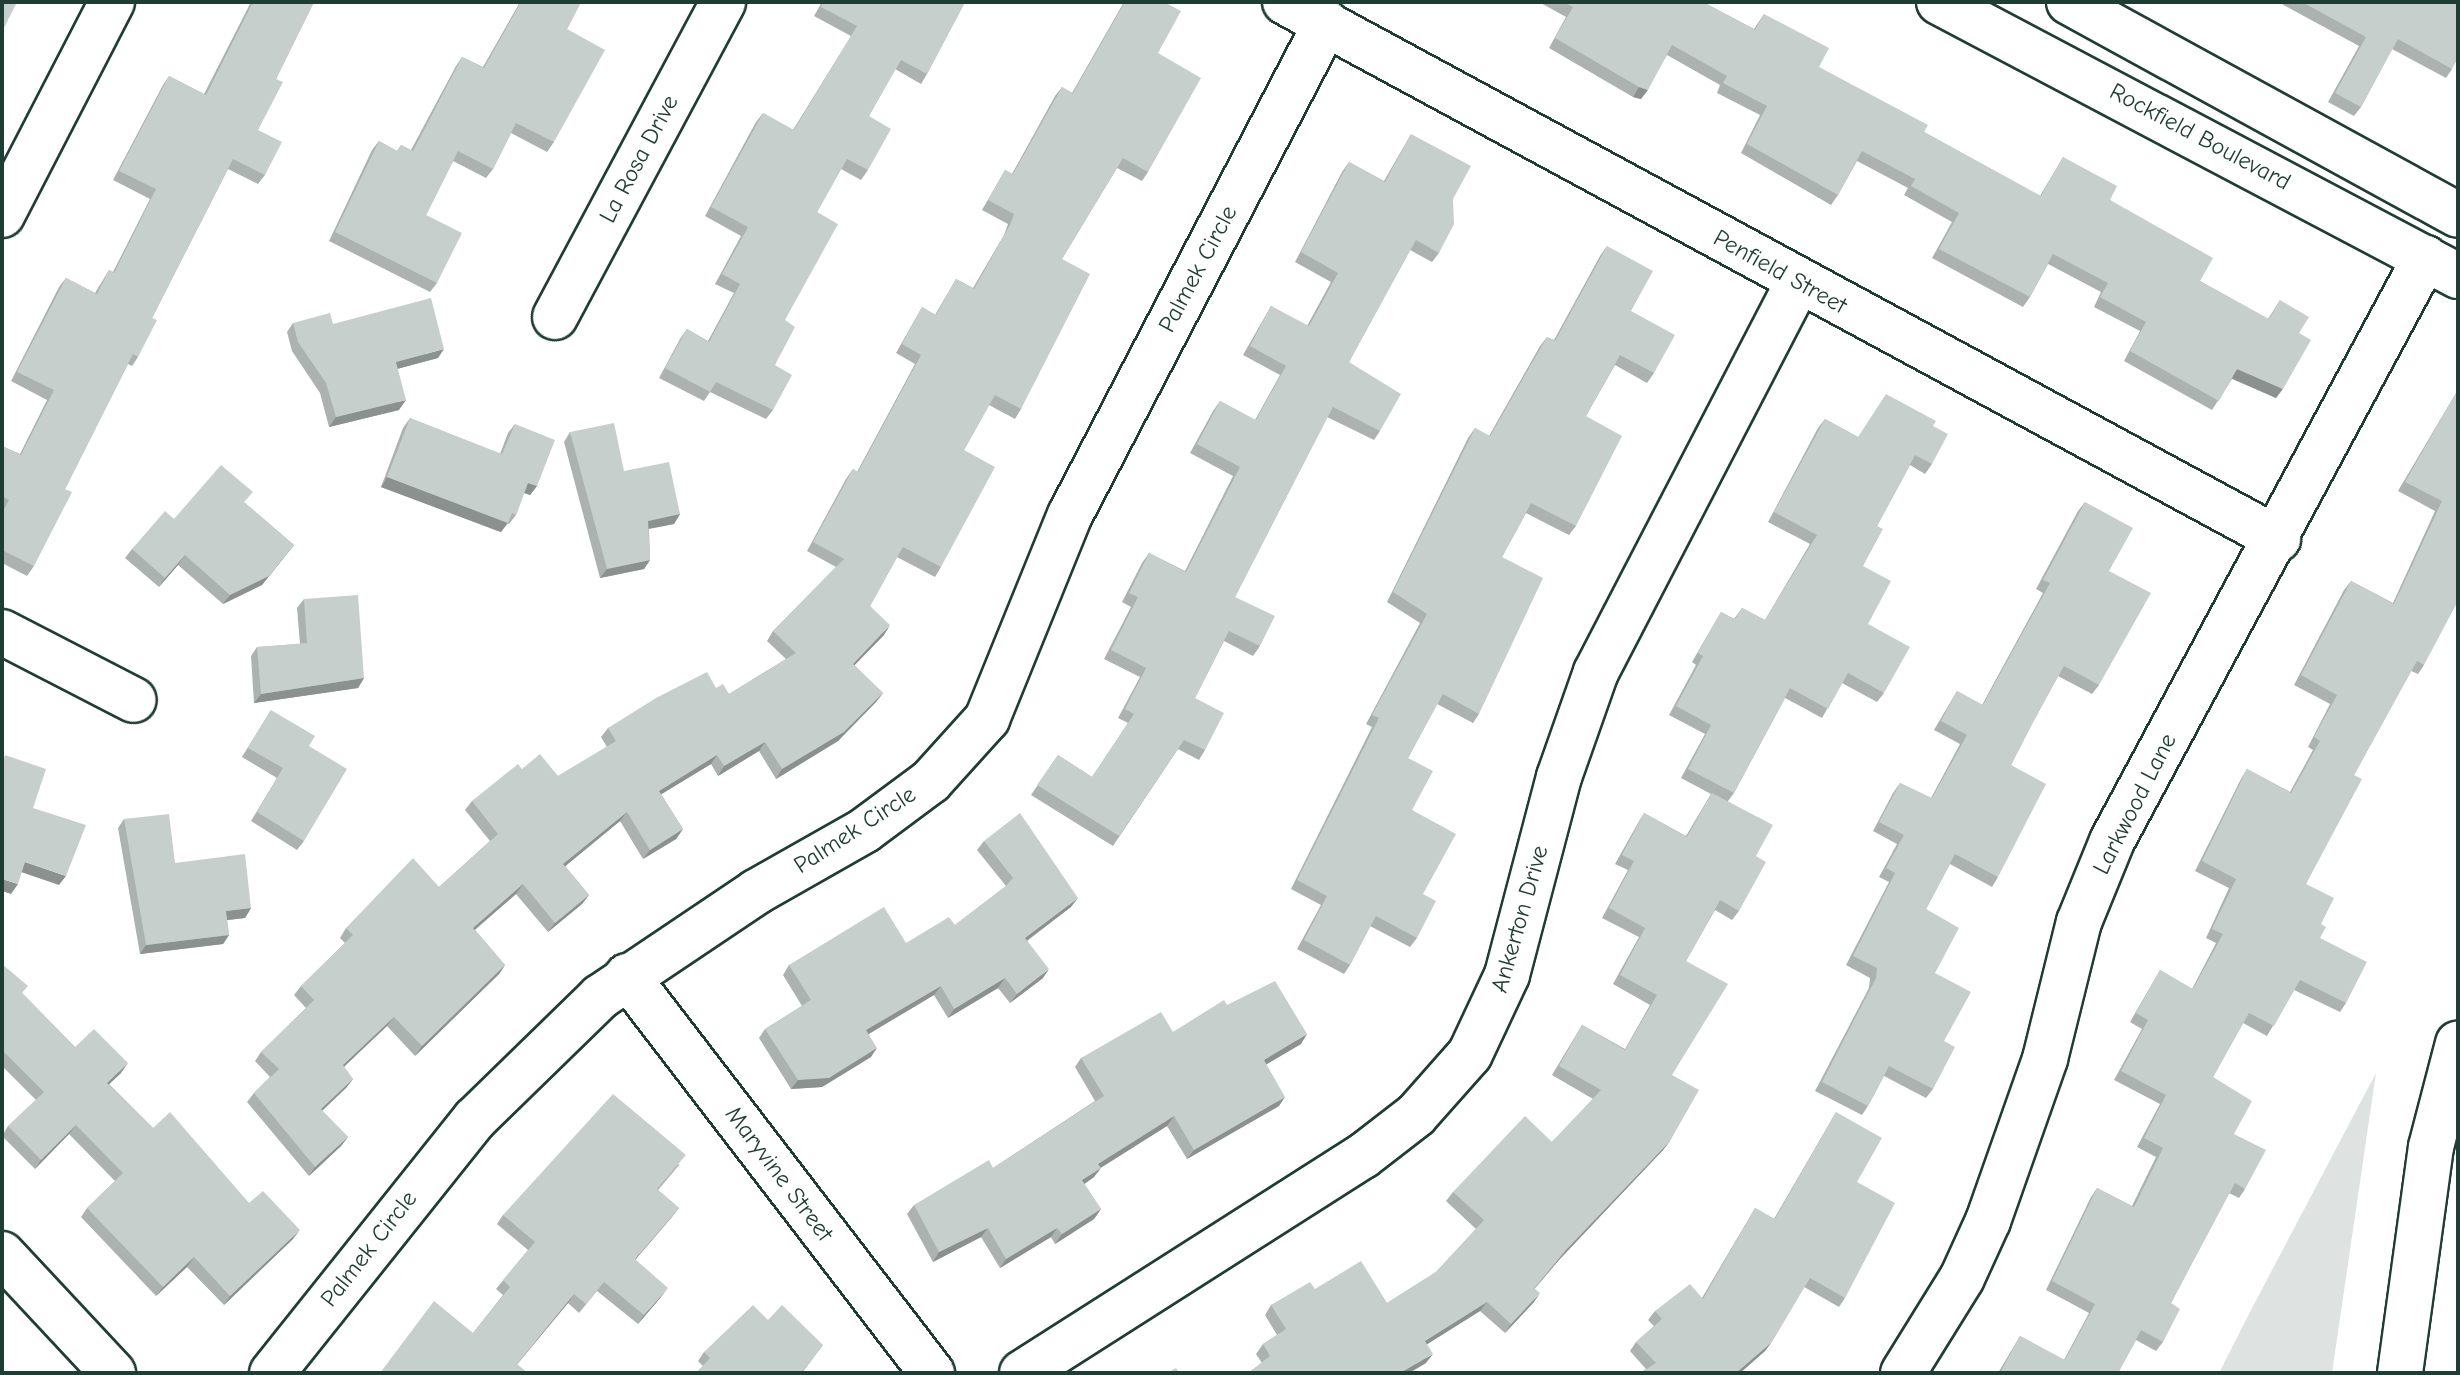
<!DOCTYPE html>
<html>
<head>
<meta charset="utf-8">
<style>
  body { margin:0 }
  #map { position:relative; width:2460px; height:1375px; overflow:hidden; background:#fff; font-family:"Comic Neue",sans-serif }
  div>[style] { position:absolute }
  [style*='--x'] { left:calc(var(--x)*1px); top:calc(var(--y)*1px); width:calc(var(--w)*1px); rotate:calc(var(--a)*1deg) }
  .green>* { inset:0; background:#dee3e2 }
  .roads { filter:drop-shadow(2px 0 #1f3d34) drop-shadow(-2px 0 #1f3d34) drop-shadow(0 2px #1f3d34) drop-shadow(0 -2px #1f3d34) }
  .minor>* { height:44px; margin:-22px; padding:0 22px; transform-origin:22px; border-radius:22px; background:#fff }
  .secondary>* { height:44px; margin:-22px; padding:0 22px; transform-origin:22px; border-radius:22px; background:#fff }
  .wall>* { inset:0; background:#abb2af }
  .shaded-wall>* { inset:0; background:#8b918f }
  .building>* { inset:0; background:#c7cfcc }
  span { translate:-50% -50%; white-space:nowrap; text-align:center; line-height:1.15; -webkit-text-stroke:8px #fff; paint-order:stroke }
  .street-label { font-size:24px; color:#1f3d34 }
  .frame { position:absolute; inset:0; border:4px solid #1f3d34; pointer-events:none }
</style>
</head>
<body>
<div id="map">
  <div class="green">
    <i style="clip-path:polygon(2376px 1073px,2332px 1373px,2219px 1373px,2252px 1308px)"></i>
  </div>
  <div class="roads">
    <div class="minor">
      <i style="--x:1285;--y:2;--w:1129;--a:28.4"></i>
      <i style="--x:2;--y:215;--w:240;--a:-62.7"></i>
      <i style="--x:555;--y:317;--w:357;--a:-61.9"></i>
      <i style="--x:2;--y:632;--w:148;--a:27.3"></i>
      <i style="--x:627;--y:976;--w:501;--a:52.47"></i>
      <i style="--x:2;--y:1254;--w:163;--a:47"></i>
      <i style="--x:272;--y:1373;--w:325;--a:-51.4"></i>
      <i style="--x:475;--y:1119;--w:175;--a:-44.3"></i>
      <i style="--x:600;--y:997;--w:188;--a:-33.9"></i>
      <i style="--x:756;--y:892;--w:125;--a:-29.6"></i>
      <i style="--x:865;--y:830;--w:82;--a:-36.6"></i>
      <i style="--x:931;--y:781;--w:84;--a:-47.9"></i>
      <i style="--x:987;--y:719;--w:220;--a:-67.9"></i>
      <i style="--x:1070;--y:515;--w:555;--a:-62.51"></i>
      <i style="--x:1022;--y:1373;--w:404;--a:-32.5"></i>
      <i style="--x:1363;--y:1156;--w:67;--a:-37.7"></i>
      <i style="--x:1416;--y:1115;--w:81;--a:-48.5"></i>
      <i style="--x:1470;--y:1054;--w:87;--a:-64.9"></i>
      <i style="--x:1507;--y:975;--w:205;--a:-75.3"></i>
      <i style="--x:1559;--y:777;--w:111;--a:-70.6"></i>
      <i style="--x:1596;--y:672;--w:439;--a:-62.6"></i>
      <i style="--x:1903;--y:1373;--w:112;--a:-58.2"></i>
      <i style="--x:1962;--y:1278;--w:63;--a:-65.5"></i>
      <i style="--x:1988;--y:1221;--w:172;--a:-70.6"></i>
      <i style="--x:2045;--y:1059;--w:141;--a:-76.1"></i>
      <i style="--x:2079;--y:922;--w:87;--a:-67.8"></i>
      <i style="--x:2112;--y:841;--w:662;--a:-61.77"></i>
    </div>
    <div class="secondary">
      <i style="--x:1939;--y:2;--w:587;--a:27.83"></i>
      <i style="--x:2069;--y:2;--w:443;--a:28.7"></i>
      <i style="--x:2400;--y:1373;--w:228;--a:-82.2"></i>
      <i style="--x:2431;--y:1147;--w:107;--a:-75.4"></i>
    </div>
  </div>
  <div class="wall">
    <i style="clip-path:polygon(251px 2px,314px 2px,276px 79px,258px 130px,265px 175px,258px 184px,228px 169px,152px 318px,138px 357px,132px 366px,128px 364px,65px 489px,34px 566px,27px 576px,2px 563px,2px 446px,20px 454px,47px 400px,11px 381px,59px 287px,66px 278px,95px 293px,109px 270px,113px 272px,150px 199px,113px 180px,163px 85px,169px 76px,204px 94px)"></i>
    <i style="clip-path:polygon(520px 2px,581px 2px,567px 29px,554px 142px,547px 152px,511px 133px,493px 169px,486px 178px,453px 161px,426px 215px,437px 283px,430px 292px,329px 241px,372px 150px,379px 141px,397px 151px,401px 145px,411px 150px,456px 66px,462px 57px,483px 67px)"></i>
    <i style="clip-path:polygon(822px 2px,965px 2px,927px 74px,921px 84px,895px 69px,869px 116px,868px 170px,861px 180px,841px 169px,817px 212px,785px 320px,775px 365px,773px 410px,766px 419px,710px 392px,704px 401px,659px 378px,680px 339px,687px 329px,708px 341px,734px 293px,715px 284px,741px 236px,705px 216px,756px 122px,763px 113px,793px 130px,851px 36px,814px 16px)"></i>
    <i style="clip-path:polygon(1124px 2px,1164px 2px,1158px 53px,1148px 172px,1142px 181px,1117px 168px,1062px 259px,1021px 409px,1015px 419px,989px 405px,964px 450px,941px 567px,935px 577px,897px 557px,870px 606px,884px 635px,854px 665px,883px 693px,876px 702px,838px 741px,776px 779px,759px 751px,718px 776px,711px 764px,661px 794px,683px 829px,676px 839px,643px 859px,620px 821px,565px 866px,589px 895px,582px 904px,548px 932px,516px 894px,475px 930px,505px 965px,499px 974px,415px 1056px,387px 1026px,344px 1067px,353px 1079px,346px 1088px,322px 1111px,348px 1137px,341px 1146px,309px 1176px,247px 1102px,254px 1093px,270px 1077px,255px 1061px,261px 1052px,306px 1008px,294px 995px,301px 986px,345px 943px,340px 938px,346px 928px,439px 887px,490px 841px,465px 810px,472px 801px,522px 769px,558px 776px,607px 747px,601px 737px,608px 728px,716px 688px,729px 694px,786px 659px,767px 641px,773px 631px,836px 567px,807px 551px,846px 479px,853px 469px,857px 472px,915px 364px,896px 353px,922px 307px,935px 315px,956px 279px,973px 288px,1004px 235px,1008px 224px,982px 210px,1005px 170px,1012px 174px,1055px 96px,1062px 87px,1072px 93px)"></i>
    <i style="clip-path:polygon(1539px 2px,1703px 2px,1754px 29px,1764px 14px,1819px 67px,1924px 132px,2040px 196px,2063px 157px,2200px 281px,2268px 319px,2280px 300px,2299px 333px,2276px 398px,2232px 379px,2212px 410px,2124px 361px,2140px 331px,2094px 307px,2101px 292px,2048px 264px,2030px 297px,2023px 307px,1932px 258px,1952px 222px,1904px 195px,1908px 188px,1857px 161px,1838px 195px,1831px 205px,1741px 153px,1760px 115px,1717px 93px,1720px 85px,1667px 55px,1641px 99px,1633px 97px,1549px 48px,1566px 17px)"></i>
    <i style="clip-path:polygon(2278px 2px,2458px 2px,2452px 69px,2446px 78px,2392px 49px,2361px 107px,2354px 116px,2328px 102px,2359px 46px)"></i>
    <i style="clip-path:polygon(1411px 134px,1453px 199px,1439px 253px,1432px 262px,1410px 250px,1349px 362px,1380px 431px,1374px 440px,1327px 417px,1235px 597px,1260px 646px,1253px 656px,1224px 641px,1195px 698px,1205px 750px,1199px 760px,1178px 749px,1113px 846px,1031px 795px,1058px 755px,1092px 777px,1128px 723px,1118px 718px,1140px 677px,1104px 659px,1131px 607px,1122px 602px,1142px 563px,1149px 553px,1185px 571px,1233px 476px,1190px 453px,1213px 411px,1220px 401px,1255px 420px,1280px 375px,1243px 355px,1271px 306px,1307px 326px,1331px 282px,1295px 262px,1342px 172px,1349px 162px,1384px 181px)"></i>
    <i style="clip-path:polygon(1607px 246px,1654px 373px,1647px 383px,1615px 365px,1586px 416px,1576px 526px,1569px 535px,1526px 513px,1502px 557px,1479px 714px,1473px 723px,1437px 704px,1408px 758px,1412px 810px,1423px 894px,1417px 938px,1410px 947px,1370px 926px,1350px 965px,1344px 974px,1297px 949px,1321px 905px,1291px 889px,1372px 727px,1366px 724px,1420px 623px,1387px 602px,1468px 438px,1475px 428px,1489px 436px,1540px 346px,1547px 337px,1554px 340px,1600px 256px)"></i>
    <i style="clip-path:polygon(293px 323px,333px 324px,438px 358px,397px 369px,399px 410px,329px 427px,320px 393px,292px 351px,287px 332px)"></i>
    <i style="clip-path:polygon(2456px 393px,2424px 665px,2418px 674px,2411px 671px,2354px 775px,2306px 884px,2321px 924px,2320px 938px,2346px 1003px,2340px 1012px,2294px 990px,2267px 1036px,2243px 1023px,2213px 1077px,2234px 1134px,2245px 1189px,2239px 1198px,2229px 1193px,2171px 1303px,2163px 1342px,2156px 1351px,2136px 1340px,2118px 1373px,1998px 1373px,2020px 1336px,2064px 1360px,2089px 1313px,2046px 1290px,2091px 1197px,2097px 1188px,2132px 1206px,2156px 1157px,2137px 1147px,2160px 1104px,2114px 1080px,2142px 1029px,2130px 1022px,2160px 970px,2192px 989px,2216px 943px,2206px 938px,2229px 888px,2195px 871px,2241px 779px,2247px 769px,2290px 792px,2313px 750px,2308px 747px,2330px 704px,2294px 685px,2344px 590px,2351px 581px,2393px 603px,2435px 511px,2398px 491px)"></i>
    <i style="clip-path:polygon(410px 418px,500px 454px,508px 433px,515px 424px,537px 486px,530px 495px,524px 493px,516px 515px,509px 524px,507px 523px,501px 532px,381px 487px,403px 428px)"></i>
    <i style="clip-path:polygon(1825px 419px,1858px 437px,1933px 426px,1932px 464px,1925px 474px,1910px 465px,1877px 526px,1863px 566px,1868px 624px,1884px 693px,1877px 702px,1842px 683px,1822px 718px,1785px 698px,1734px 793px,1728px 801px,1756px 856px,1739px 911px,1732px 920px,1715px 910px,1686px 961px,1672px 1075px,1670px 1141px,1663px 1150px,1558px 1261px,1535px 1288px,1534px 1302px,1505px 1333px,1480px 1311px,1427px 1344px,1426px 1363px,1409px 1373px,1248px 1373px,1262px 1363px,1256px 1354px,1263px 1344px,1277px 1335px,1265px 1315px,1271px 1305px,1315px 1289px,1387px 1303px,1436px 1272px,1476px 1229px,1446px 1201px,1453px 1192px,1552px 1142px,1593px 1099px,1552px 1075px,1582px 1025px,1625px 1049px,1650px 1005px,1613px 984px,1639px 937px,1602px 918px,1628px 870px,1615px 864px,1638px 823px,1644px 813px,1686px 836px,1711px 794px,1681px 778px,1705px 734px,1669px 715px,1696px 665px,1692px 662px,1721px 612px,1734px 619px,1742px 608px,1765px 620px,1810px 544px,1768px 522px,1818px 428px)"></i>
    <i style="clip-path:polygon(570px 432px,680px 514px,674px 524px,649px 529px,650px 560px,644px 569px,600px 578px,564px 442px)"></i>
    <i style="clip-path:polygon(2085px 502px,2109px 571px,2099px 685px,2092px 694px,2058px 676px,2032px 724px,2011px 765px,1998px 877px,1992px 887px,1950px 864px,1926px 909px,1944px 1041px,1933px 1089px,1926px 1098px,1884px 1076px,1868px 1106px,1862px 1115px,1815px 1091px,1869px 988px,1870px 978px,1846px 965px,1889px 882px,1879px 877px,1897px 844px,1873px 831px,1893px 793px,1900px 783px,1931px 798px,1960px 744px,1934px 730px,1957px 691px,1982px 705px,2043px 593px,2036px 589px,2078px 511px)"></i>
    <i style="clip-path:polygon(245px 503px,294px 545px,262px 585px,223px 604px,178px 565px,159px 587px,125px 558px,132px 549px,174px 519px)"></i>
    <i style="clip-path:polygon(304px 599px,364px 678px,358px 688px,254px 703px,251px 656px,257px 647px,300px 644px,297px 608px)"></i>
    <i style="clip-path:polygon(271px 710px,304px 841px,297px 850px,251px 821px,277px 778px,242px 757px)"></i>
    <i style="clip-path:polygon(124px 819px,175px 863px,251px 908px,245px 918px,227px 920px,229px 935px,223px 944px,140px 954px,118px 828px)"></i>
    <i style="clip-path:polygon(984px 841px,1071px 907px,1027px 941px,1043px 978px,1010px 1003px,998px 988px,948px 1018px,934px 995px,869px 1034px,871px 1057px,822px 1087px,791px 1089px,759px 1038px,765px 1029px,802px 1006px,783px 975px,789px 965px,906px 943px,955px 925px,1006px 886px,977px 850px)"></i>
    <i style="clip-path:polygon(2px 964px,22px 993px,75px 1047px,121px 1073px,109px 1084px,153px 1128px,249px 1203px,293px 1239px,224px 1305px,187px 1267px,156px 1296px,81px 1217px,87px 1208px,115px 1181px,69px 1134px,35px 1169px,2px 1136px,8px 1126px,36px 1100px,2px 1066px)"></i>
    <i style="clip-path:polygon(1227px 1005px,1301px 1044px,1266px 1064px,1279px 1106px,1187px 1159px,1167px 1126px,1100px 1168px,1094px 1177px,1084px 1184px,1101px 1209px,1094px 1219px,1055px 1244px,1051px 1237px,1000px 1268px,981px 1237px,933px 1262px,907px 1214px,914px 1205px,993px 1168px,1095px 1101px,1075px 1067px,1081px 1058px,1173px 1032px)"></i>
    <i style="clip-path:polygon(1836px 1112px,1857px 1182px,1845px 1298px,1839px 1307px,1804px 1287px,1765px 1351px,1740px 1373px,1640px 1373px,1646px 1369px,1630px 1351px,1636px 1342px,1654px 1326px,1648px 1320px,1655px 1311px,1702px 1298px,1755px 1208px,1774px 1219px)"></i>
    <i style="clip-path:polygon(680px 1164px,658px 1190px,679px 1208px,635px 1260px,661px 1297px,638px 1324px,597px 1291px,579px 1313px,568px 1303px,517px 1364px,473px 1333px,503px 1295px,496px 1289px,528px 1250px,497px 1224px,503px 1215px)"></i>
    <i style="clip-path:polygon(768px 1320px,823px 1345px,802px 1373px,696px 1373px,703px 1366px,698px 1361px,704px 1352px)"></i>
  </div>
  <div class="shaded-wall">
    <i style="clip-path:polygon(1639px 87px,1648px 90px,1641px 99px,1633px 97px)"></i>
    <i style="clip-path:polygon(444px 349px,438px 358px,389px 371px,396px 362px)"></i>
    <i style="clip-path:polygon(2237px 369px,2283px 389px,2276px 398px,2231px 378px)"></i>
    <i style="clip-path:polygon(406px 400px,399px 410px,329px 427px,336px 417px)"></i>
    <i style="clip-path:polygon(387px 477px,508px 523px,501px 532px,381px 487px)"></i>
    <i style="clip-path:polygon(528px 483px,537px 486px,530px 495px,522px 492px)"></i>
    <i style="clip-path:polygon(680px 514px,674px 524px,642px 530px,648px 521px)"></i>
    <i style="clip-path:polygon(294px 545px,262px 585px,223px 604px,230px 595px)"></i>
    <i style="clip-path:polygon(185px 555px,178px 565px,159px 587px,165px 578px)"></i>
    <i style="clip-path:polygon(650px 560px,644px 569px,600px 578px,607px 569px)"></i>
    <i style="clip-path:polygon(890px 625px,884px 635px,847px 673px,853px 664px)"></i>
    <i style="clip-path:polygon(364px 678px,358px 688px,254px 703px,261px 694px)"></i>
    <i style="clip-path:polygon(883px 693px,876px 702px,838px 741px,776px 779px,782px 769px)"></i>
    <i style="clip-path:polygon(765px 742px,759px 751px,718px 776px,724px 766px)"></i>
    <i style="clip-path:polygon(717px 755px,711px 764px,652px 800px,659px 791px)"></i>
    <i style="clip-path:polygon(627px 812px,620px 821px,557px 873px,563px 864px)"></i>
    <i style="clip-path:polygon(683px 829px,676px 839px,643px 859px,650px 850px)"></i>
    <i style="clip-path:polygon(25px 862px,66px 876px,59px 885px,18px 871px)"></i>
    <i style="clip-path:polygon(2px 879px,18px 884px,11px 894px,2px 891px)"></i>
    <i style="clip-path:polygon(523px 884px,516px 894px,466px 937px,473px 928px)"></i>
    <i style="clip-path:polygon(589px 895px,582px 904px,548px 932px,555px 923px)"></i>
    <i style="clip-path:polygon(1078px 898px,1071px 907px,1018px 947px,1025px 938px)"></i>
    <i style="clip-path:polygon(251px 908px,245px 918px,219px 921px,226px 911px)"></i>
    <i style="clip-path:polygon(229px 935px,223px 944px,140px 954px,146px 945px)"></i>
    <i style="clip-path:polygon(505px 965px,499px 974px,415px 1056px,422px 1046px)"></i>
    <i style="clip-path:polygon(1049px 969px,1043px 978px,1010px 1003px,1017px 994px)"></i>
    <i style="clip-path:polygon(1005px 978px,998px 988px,948px 1018px,954px 1009px)"></i>
    <i style="clip-path:polygon(941px 986px,934px 995px,860px 1039px,866px 1030px)"></i>
    <i style="clip-path:polygon(394px 1017px,387px 1026px,336px 1074px,343px 1065px)"></i>
    <i style="clip-path:polygon(1307px 1034px,1301px 1044px,1257px 1070px,1264px 1060px)"></i>
    <i style="clip-path:polygon(877px 1048px,871px 1057px,822px 1087px,791px 1089px,798px 1080px)"></i>
    <i style="clip-path:polygon(128px 1063px,121px 1073px,101px 1092px,107px 1083px)"></i>
    <i style="clip-path:polygon(353px 1079px,346px 1088px,314px 1118px,321px 1109px)"></i>
    <i style="clip-path:polygon(1285px 1097px,1279px 1106px,1187px 1159px,1194px 1150px)"></i>
    <i style="clip-path:polygon(1174px 1116px,1167px 1126px,1091px 1174px,1098px 1164px)"></i>
    <i style="clip-path:polygon(76px 1125px,69px 1134px,35px 1169px,41px 1160px)"></i>
    <i style="clip-path:polygon(348px 1137px,341px 1146px,309px 1176px,315px 1167px)"></i>
    <i style="clip-path:polygon(1670px 1141px,1663px 1150px,1558px 1261px,1528px 1297px,1565px 1251px)"></i>
    <i style="clip-path:polygon(1101px 1168px,1094px 1177px,1076px 1190px,1082px 1180px)"></i>
    <i style="clip-path:polygon(679px 1208px,672px 1217px,628px 1268px,635px 1259px)"></i>
    <i style="clip-path:polygon(1101px 1209px,1094px 1219px,1055px 1244px,1062px 1234px)"></i>
    <i style="clip-path:polygon(988px 1228px,981px 1237px,933px 1262px,939px 1252px)"></i>
    <i style="clip-path:polygon(1057px 1228px,1051px 1237px,1000px 1268px,1006px 1259px)"></i>
    <i style="clip-path:polygon(300px 1230px,293px 1239px,224px 1305px,230px 1296px)"></i>
    <i style="clip-path:polygon(194px 1257px,187px 1267px,156px 1296px,163px 1287px)"></i>
    <i style="clip-path:polygon(668px 1288px,661px 1297px,638px 1324px,644px 1315px)"></i>
    <i style="clip-path:polygon(1540px 1293px,1534px 1302px,1505px 1333px,1511px 1324px)"></i>
    <i style="clip-path:polygon(574px 1294px,568px 1303px,510px 1373px,517px 1364px)"></i>
    <i style="clip-path:polygon(1487px 1302px,1480px 1311px,1418px 1350px,1425px 1341px)"></i>
    <i style="clip-path:polygon(1772px 1342px,1765px 1351px,1740px 1373px,1736px 1373px)"></i>
    <i style="clip-path:polygon(1433px 1354px,1426px 1363px,1409px 1373px,1400px 1373px)"></i>
  </div>
  <div class="building">
    <i style="clip-path:polygon(2px 2px,17px 2px,2px 32px)"></i>
    <i style="clip-path:polygon(253px 2px,314px 2px,276px 79px,283px 82px,258px 130px,282px 142px,265px 175px,233px 159px,152px 318px,157px 320px,138px 357px,133px 354px,65px 489px,72px 492px,34px 566px,2px 550px,2px 513px,9px 500px,2px 496px,2px 446px,21px 455px,54px 390px,17px 372px,66px 278px,97px 294px,109px 270px,114px 273px,156px 189px,119px 171px,169px 76px,206px 95px)"></i>
    <i style="clip-path:polygon(521px 2px,581px 2px,567px 29px,605px 50px,554px 142px,516px 123px,493px 169px,458px 151px,426px 215px,462px 233px,437px 283px,335px 232px,379px 141px,397px 151px,401px 145px,413px 151px,462px 57px,484px 68px)"></i>
    <i style="clip-path:polygon(823px 2px,965px 2px,927px 74px,901px 60px,869px 116px,891px 129px,868px 170px,847px 159px,817px 212px,838px 224px,785px 320px,795px 327px,775px 365px,792px 375px,773px 410px,716px 382px,710px 392px,665px 368px,687px 329px,709px 342px,740px 284px,722px 274px,748px 227px,711px 207px,763px 113px,794px 130px,857px 26px,821px 7px)"></i>
    <i style="clip-path:polygon(1125px 2px,1164px 2px,1181px 11px,1158px 53px,1201px 78px,1148px 172px,1123px 158px,1062px 259px,1090px 274px,1021px 409px,995px 395px,964px 450px,995px 467px,941px 567px,903px 547px,870px 606px,890px 625px,853px 664px,883px 693px,844px 732px,782px 769px,765px 742px,724px 766px,717px 755px,659px 791px,683px 829px,650px 850px,627px 812px,563px 864px,589px 895px,555px 923px,523px 884px,473px 928px,505px 965px,422px 1046px,394px 1017px,343px 1065px,353px 1079px,321px 1109px,348px 1137px,315px 1167px,254px 1093px,279px 1069px,261px 1052px,314px 1000px,301px 986px,353px 935px,346px 928px,413px 858px,439px 887px,498px 834px,472px 801px,518px 764px,522px 769px,540px 754px,558px 776px,616px 741px,608px 728px,656px 698px,707px 672px,716px 688px,723px 684px,729px 694px,796px 653px,773px 631px,844px 559px,813px 542px,853px 469px,858px 472px,921px 355px,902px 344px,922px 307px,936px 315px,956px 279px,974px 289px,1010px 225px,1014px 214px,988px 200px,1005px 170px,1013px 174px,1062px 87px,1073px 93px)"></i>
    <i style="clip-path:polygon(1563px 2px,1703px 2px,1755px 30px,1764px 14px,1829px 48px,1819px 67px,1928px 125px,1924px 132px,2041px 196px,2063px 157px,2117px 186px,2110px 200px,2213px 258px,2200px 281px,2269px 319px,2280px 300px,2309px 317px,2299px 333px,2311px 340px,2283px 389px,2237px 369px,2219px 401px,2130px 351px,2146px 322px,2100px 297px,2108px 283px,2053px 254px,2030px 297px,1939px 249px,1959px 213px,1911px 186px,1915px 179px,1862px 151px,1838px 195px,1747px 144px,1767px 106px,1723px 83px,1727px 76px,1672px 45px,1648px 90px,1639px 87px,1555px 38px,1573px 7px)"></i>
    <i style="clip-path:polygon(2302px 2px,2458px 2px,2458px 58px,2452px 69px,2398px 39px,2361px 107px,2335px 93px,2366px 37px)"></i>
    <i style="clip-path:polygon(1411px 134px,1471px 166px,1453px 199px,1454px 224px,1439px 253px,1416px 240px,1349px 362px,1401px 394px,1380px 431px,1333px 407px,1235px 597px,1275px 616px,1260px 646px,1229px 631px,1195px 698px,1224px 713px,1205px 750px,1184px 740px,1119px 836px,1037px 785px,1058px 755px,1092px 777px,1134px 714px,1125px 709px,1146px 668px,1111px 650px,1138px 597px,1129px 593px,1149px 553px,1186px 572px,1240px 467px,1197px 444px,1220px 401px,1256px 420px,1286px 366px,1250px 346px,1271px 306px,1309px 326px,1338px 273px,1301px 252px,1349px 162px,1385px 182px)"></i>
    <i style="clip-path:polygon(1607px 246px,1653px 271px,1631px 311px,1675px 335px,1654px 373px,1620px 355px,1586px 416px,1622px 436px,1576px 526px,1531px 503px,1502px 557px,1543px 578px,1479px 714px,1443px 694px,1408px 758px,1433px 771px,1412px 810px,1456px 834px,1423px 894px,1436px 901px,1417px 938px,1376px 916px,1350px 965px,1304px 940px,1327px 896px,1297px 880px,1379px 718px,1372px 715px,1427px 614px,1393px 592px,1475px 428px,1490px 436px,1547px 337px,1555px 341px)"></i>
    <i style="clip-path:polygon(431px 298px,444px 349px,396px 362px,406px 400px,336px 417px,326px 383px,298px 342px,293px 323px,330px 313px,333px 324px)"></i>
    <i style="clip-path:polygon(2456px 393px,2458px 394px,2458px 601px,2424px 665px,2417px 661px,2354px 775px,2362px 779px,2306px 884px,2334px 898px,2321px 924px,2326px 927px,2320px 938px,2367px 962px,2346px 1003px,2300px 980px,2274px 1026px,2249px 1013px,2213px 1077px,2252px 1101px,2234px 1134px,2266px 1150px,2245px 1189px,2235px 1183px,2171px 1303px,2180px 1309px,2163px 1342px,2141px 1330px,2118px 1373px,2000px 1373px,2020px 1336px,2065px 1360px,2095px 1304px,2052px 1281px,2097px 1188px,2134px 1207px,2163px 1148px,2144px 1138px,2166px 1095px,2121px 1071px,2148px 1020px,2136px 1013px,2160px 970px,2193px 989px,2223px 934px,2212px 929px,2236px 879px,2202px 861px,2247px 769px,2291px 793px,2320px 741px,2314px 737px,2337px 695px,2301px 675px,2351px 581px,2394px 604px,2442px 501px,2405px 482px)"></i>
    <i style="clip-path:polygon(1886px 394px,1936px 421px,1933px 426px,1948px 434px,1932px 464px,1915px 455px,1877px 526px,1883px 529px,1863px 566px,1891px 581px,1868px 624px,1910px 647px,1884px 693px,1848px 673px,1828px 709px,1790px 688px,1734px 793px,1688px 769px,1711px 725px,1676px 706px,1703px 656px,1698px 653px,1721px 612px,1735px 619px,1742px 608px,1765px 620px,1817px 535px,1774px 512px,1825px 419px,1858px 437px)"></i>
    <i style="clip-path:polygon(410px 418px,502px 454px,515px 424px,555px 440px,537px 486px,528px 483px,516px 515px,512px 513px,508px 523px,387px 477px)"></i>
    <i style="clip-path:polygon(614px 423px,624px 471px,669px 462px,680px 514px,648px 521px,650px 560px,607px 569px,570px 432px)"></i>
    <i style="clip-path:polygon(221px 465px,253px 492px,244px 502px,294px 545px,269px 576px,230px 595px,185px 555px,165px 578px,132px 549px,165px 511px,174px 519px)"></i>
    <i style="clip-path:polygon(2085px 502px,2133px 528px,2109px 571px,2151px 593px,2099px 685px,2064px 666px,2032px 724px,2011px 765px,2046px 784px,1998px 877px,1955px 854px,1926px 909px,1959px 928px,1935px 973px,1971px 992px,1944px 1041px,1955px 1047px,1933px 1089px,1889px 1066px,1868px 1106px,1822px 1082px,1876px 978px,1877px 968px,1853px 956px,1895px 873px,1886px 868px,1904px 835px,1879px 822px,1900px 783px,1932px 798px,1967px 735px,1941px 721px,1957px 691px,1983px 705px,2050px 583px,2043px 580px)"></i>
    <i style="clip-path:polygon(358px 595px,364px 678px,261px 694px,257px 647px,307px 643px,304px 599px)"></i>
    <i style="clip-path:polygon(271px 710px,315px 736px,309px 746px,347px 769px,304px 841px,257px 812px,283px 768px,248px 748px)"></i>
    <i style="clip-path:polygon(5px 755px,46px 769px,33px 808px,86px 825px,66px 876px,25px 862px,18px 884px,2px 879px,2px 764px)"></i>
    <i style="clip-path:polygon(1712px 793px,1773px 825px,1756px 856px,1766px 862px,1739px 911px,1720px 900px,1686px 961px,1728px 984px,1672px 1075px,1699px 1090px,1670px 1141px,1565px 1251px,1534px 1288px,1540px 1293px,1511px 1324px,1487px 1302px,1425px 1341px,1433px 1354px,1400px 1373px,1248px 1373px,1270px 1356px,1263px 1344px,1286px 1329px,1271px 1305px,1310px 1282px,1315px 1289px,1361px 1261px,1387px 1303px,1436px 1272px,1484px 1220px,1453px 1192px,1525px 1116px,1552px 1142px,1601px 1090px,1559px 1066px,1582px 1025px,1625px 1050px,1657px 995px,1620px 975px,1645px 928px,1609px 908px,1634px 861px,1622px 855px,1644px 813px,1687px 837px)"></i>
    <i style="clip-path:polygon(1020px 813px,1078px 898px,1025px 938px,1049px 969px,1017px 994px,1005px 978px,954px 1009px,941px 986px,866px 1030px,877px 1048px,829px 1078px,798px 1080px,765px 1029px,811px 1000px,789px 965px,884px 907px,906px 943px,949px 917px,955px 925px,1006px 886px,1013px 878px,984px 841px)"></i>
    <i style="clip-path:polygon(169px 814px,175px 863px,245px 854px,251px 908px,226px 911px,229px 935px,146px 945px,124px 819px)"></i>
    <i style="clip-path:polygon(2px 964px,28px 986px,22px 993px,75px 1047px,94px 1029px,128px 1063px,107px 1083px,153px 1128px,170px 1112px,249px 1203px,263px 1191px,300px 1230px,230px 1296px,194px 1257px,163px 1287px,87px 1208px,123px 1173px,76px 1125px,41px 1160px,8px 1126px,44px 1092px,2px 1050px)"></i>
    <i style="clip-path:polygon(1275px 981px,1307px 1034px,1264px 1060px,1285px 1097px,1194px 1150px,1174px 1116px,1098px 1164px,1101px 1168px,1082px 1180px,1101px 1209px,1062px 1234px,1057px 1228px,1006px 1259px,988px 1228px,939px 1252px,914px 1205px,989px 1160px,993px 1168px,1104px 1096px,1081px 1058px,1161px 1012px,1173px 1032px,1224px 1000px,1227px 1005px)"></i>
    <i style="clip-path:polygon(613px 1094px,686px 1155px,657px 1189px,679px 1208px,635px 1259px,668px 1288px,644px 1315px,604px 1282px,586px 1304px,574px 1294px,517px 1364px,528px 1373px,380px 1373px,434px 1301px,473px 1333px,510px 1287px,503px 1280px,535px 1242px,503px 1215px)"></i>
    <i style="clip-path:polygon(1836px 1112px,1882px 1138px,1857px 1182px,1895px 1203px,1845px 1298px,1810px 1278px,1772px 1342px,1736px 1373px,1640px 1373px,1656px 1363px,1636px 1342px,1662px 1319px,1655px 1311px,1690px 1284px,1703px 1299px,1755px 1208px,1775px 1219px)"></i>
    <i style="clip-path:polygon(753px 1305px,768px 1320px,782px 1305px,823px 1345px,801px 1373px,696px 1373px,710px 1358px,704px 1352px)"></i>
    <i style="clip-path:polygon(1176px 1368px,1179px 1373px,1167px 1373px)"></i>
  </div>
  <div class="street-label">
    <span style="left:2200px;top:137px;rotate:28deg">Rockfield Boulevard</span>
    <span style="left:639px;top:159px;rotate:-62deg">La Rosa Drive</span>
    <span style="left:1198px;top:269px;rotate:-62deg">Palmek Circle</span>
    <span style="left:1780px;top:272px;rotate:29deg">Penfield Street</span>
    <span style="left:2135px;top:804px;rotate:-63deg">Larkwood Lane</span>
    <span style="left:855px;top:830px;rotate:-33deg">Palmek Circle</span>
    <span style="left:1520px;top:919px;rotate:-74deg">Ankerton Drive</span>
    <span style="left:779px;top:1174px;rotate:53deg">Maryvine Street</span>
    <span style="left:369px;top:1249px;rotate:-52deg">Palmek Circle</span>
  </div>
  <div class="frame"></div>
</div>
</body>
</html>
